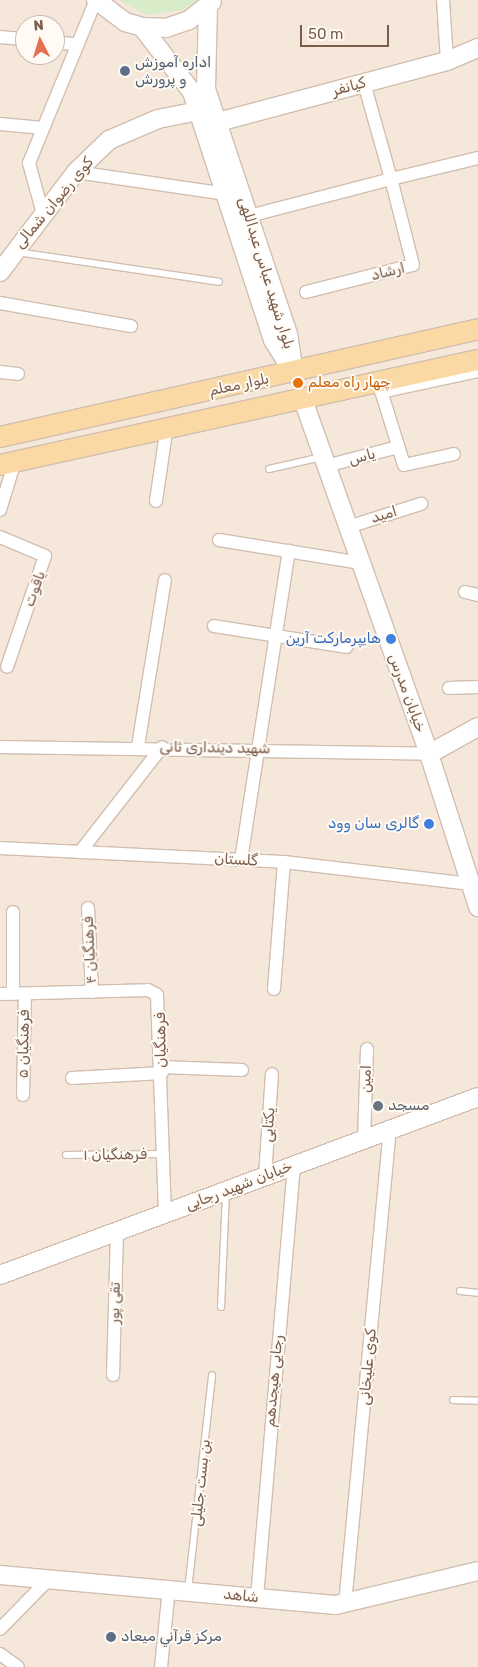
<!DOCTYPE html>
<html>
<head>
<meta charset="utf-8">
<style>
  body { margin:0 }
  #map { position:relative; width:478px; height:1667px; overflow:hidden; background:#fdf6ec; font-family:Rubik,Vazirmatn,sans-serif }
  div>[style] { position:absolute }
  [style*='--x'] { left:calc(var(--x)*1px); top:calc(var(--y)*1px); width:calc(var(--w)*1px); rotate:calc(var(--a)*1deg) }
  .residential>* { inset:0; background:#f5e8da }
  .green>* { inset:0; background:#d8ecc9 }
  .roads { filter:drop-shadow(1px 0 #d1beb0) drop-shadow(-1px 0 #d1beb0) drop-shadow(0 1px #d1beb0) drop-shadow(0 -1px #d1beb0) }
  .lane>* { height:6px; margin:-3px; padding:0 3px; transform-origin:3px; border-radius:3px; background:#fff }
  .street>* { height:12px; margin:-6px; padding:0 6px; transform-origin:6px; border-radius:6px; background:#fff }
  .secondary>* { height:18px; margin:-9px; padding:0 9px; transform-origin:9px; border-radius:9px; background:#fff }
  .primary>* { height:20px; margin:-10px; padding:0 10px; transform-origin:10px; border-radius:10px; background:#fbd9a5 }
  .dots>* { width:14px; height:14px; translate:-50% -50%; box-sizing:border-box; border:2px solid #fffaf3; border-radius:50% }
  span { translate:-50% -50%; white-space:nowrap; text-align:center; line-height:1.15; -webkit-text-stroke:4px #fffaf3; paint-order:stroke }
  .service-label { font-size:15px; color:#4e5e75 }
  .left { translate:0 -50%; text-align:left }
  .street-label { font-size:15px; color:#7a5c4d }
  .food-label { font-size:15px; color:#c56008 }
  .shop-label { font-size:15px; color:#366cbe }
  .right { translate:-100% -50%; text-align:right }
  .worship-label { font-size:15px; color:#5b616d }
  .north { position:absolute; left:15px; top:15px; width:50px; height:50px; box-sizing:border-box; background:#fffaf3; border:1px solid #cabbb1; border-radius:50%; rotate:355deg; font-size:14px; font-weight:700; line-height:20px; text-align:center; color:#7a5c4d }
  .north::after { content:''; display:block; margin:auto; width:18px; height:22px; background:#e76f51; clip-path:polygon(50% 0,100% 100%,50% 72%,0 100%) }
  .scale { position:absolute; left:300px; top:25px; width:89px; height:22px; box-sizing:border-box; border:2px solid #7a5c4d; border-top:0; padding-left:6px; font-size:15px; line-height:18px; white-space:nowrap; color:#7a5c4d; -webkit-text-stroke:4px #fffaf3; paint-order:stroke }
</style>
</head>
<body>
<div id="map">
  <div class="residential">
    <i style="clip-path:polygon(evenodd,0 0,478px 0,478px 1667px,0 1667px,0 0,25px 25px,55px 25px,55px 55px,25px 55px,25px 25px)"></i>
  </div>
  <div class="green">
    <i style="clip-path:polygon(119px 0,197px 0,183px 10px,146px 15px)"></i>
  </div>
  <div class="roads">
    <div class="lane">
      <i style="--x:17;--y:252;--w:204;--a:8.4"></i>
      <i style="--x:269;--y:469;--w:54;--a:-12.8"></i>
      <i style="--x:66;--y:1155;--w:97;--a:-0.6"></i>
      <i style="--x:460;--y:1291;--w:18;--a:6"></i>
      <i style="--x:221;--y:1307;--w:115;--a:-87.5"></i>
      <i style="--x:453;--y:1400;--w:25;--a:2"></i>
      <i style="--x:188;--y:1590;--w:216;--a:-83.6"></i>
    </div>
    <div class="street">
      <i style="--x:443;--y:0;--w:61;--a:86.2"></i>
      <i style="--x:0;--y:37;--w:25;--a:5"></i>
      <i style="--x:55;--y:42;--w:23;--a:7"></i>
      <i style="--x:0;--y:124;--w:43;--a:5.3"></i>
      <i style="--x:76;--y:172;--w:152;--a:8.3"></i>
      <i style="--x:43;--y:214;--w:53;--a:-105.4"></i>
      <i style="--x:29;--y:163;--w:176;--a:-67.7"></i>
      <i style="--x:249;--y:216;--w:147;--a:-14.6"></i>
      <i style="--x:391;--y:179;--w:100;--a:-105.7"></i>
      <i style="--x:306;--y:292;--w:110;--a:-14.2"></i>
      <i style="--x:413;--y:265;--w:89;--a:-104.3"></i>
      <i style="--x:391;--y:179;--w:89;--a:-13.6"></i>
      <i style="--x:0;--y:303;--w:133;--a:10"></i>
      <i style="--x:0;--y:372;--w:18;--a:6"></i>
      <i style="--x:378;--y:381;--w:88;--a:72.8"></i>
      <i style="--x:404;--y:465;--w:51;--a:-12.4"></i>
      <i style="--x:381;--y:392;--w:99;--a:-12.2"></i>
      <i style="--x:326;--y:466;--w:74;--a:-14.8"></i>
      <i style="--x:156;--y:501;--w:76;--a:-81.7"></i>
      <i style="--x:0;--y:510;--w:51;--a:-73"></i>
      <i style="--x:348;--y:527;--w:77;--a:-17.5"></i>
      <i style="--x:0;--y:537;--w:49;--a:22.9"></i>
      <i style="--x:45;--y:556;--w:117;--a:108.9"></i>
      <i style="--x:219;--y:540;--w:144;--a:9.2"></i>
      <i style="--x:465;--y:592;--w:13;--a:13"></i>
      <i style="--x:214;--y:626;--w:134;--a:9"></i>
      <i style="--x:449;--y:688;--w:29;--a:-2"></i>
      <i style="--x:138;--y:746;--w:168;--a:-80.8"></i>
      <i style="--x:0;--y:747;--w:429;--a:0.9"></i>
      <i style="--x:0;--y:848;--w:284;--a:2.8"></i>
      <i style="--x:284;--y:862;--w:188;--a:6.7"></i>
      <i style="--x:80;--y:852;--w:133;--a:-52"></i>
      <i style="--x:241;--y:860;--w:313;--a:-81.2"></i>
      <i style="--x:88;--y:908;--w:84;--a:87.3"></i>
      <i style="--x:274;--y:989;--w:127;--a:-85.5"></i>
      <i style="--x:0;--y:994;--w:148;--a:-1.5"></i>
      <i style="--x:148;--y:990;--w:10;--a:29"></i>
      <i style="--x:157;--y:995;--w:219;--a:87.9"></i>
      <i style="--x:13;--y:994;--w:82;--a:-90"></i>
      <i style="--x:161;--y:1067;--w:81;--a:2.1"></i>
      <i style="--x:72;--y:1078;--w:90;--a:-3.2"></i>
      <i style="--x:23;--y:1095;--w:101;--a:-88.9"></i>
      <i style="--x:364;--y:1139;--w:90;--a:-88.1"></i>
      <i style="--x:265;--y:1176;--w:102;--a:-86.1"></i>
      <i style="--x:113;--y:1375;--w:143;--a:-88.4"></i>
      <i style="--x:257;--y:1597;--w:434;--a:-85.1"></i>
      <i style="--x:345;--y:1604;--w:477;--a:-84.6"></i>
      <i style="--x:0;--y:1629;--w:70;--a:-45.6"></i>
      <i style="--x:0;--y:1654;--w:22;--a:36"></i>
      <i style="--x:161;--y:1667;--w:79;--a:-84.2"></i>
    </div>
    <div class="secondary">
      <i style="--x:96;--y:0;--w:36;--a:37"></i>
      <i style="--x:125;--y:22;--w:18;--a:16"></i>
      <i style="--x:142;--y:27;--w:24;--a:2"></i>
      <i style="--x:166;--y:28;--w:24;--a:-19"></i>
      <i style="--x:189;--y:20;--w:29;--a:-38"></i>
      <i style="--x:208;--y:6;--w:83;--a:91.4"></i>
      <i style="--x:206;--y:89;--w:258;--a:71.5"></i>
      <i style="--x:288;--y:334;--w:32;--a:81"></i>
      <i style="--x:142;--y:27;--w:82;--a:52.4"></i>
      <i style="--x:192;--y:92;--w:261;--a:71.9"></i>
      <i style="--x:273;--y:340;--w:40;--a:58"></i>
      <i style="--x:218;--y:122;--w:237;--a:-14.9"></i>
      <i style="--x:447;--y:61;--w:34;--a:-23"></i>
      <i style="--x:0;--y:272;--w:126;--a:-52.8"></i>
      <i style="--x:76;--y:172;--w:46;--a:-44.1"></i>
      <i style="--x:109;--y:140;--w:53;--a:-23.2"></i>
      <i style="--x:158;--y:119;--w:41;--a:-11.3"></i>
      <i style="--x:302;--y:397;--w:379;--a:70.4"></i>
      <i style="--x:429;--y:754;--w:161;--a:72.2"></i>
      <i style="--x:429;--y:754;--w:56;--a:-28.9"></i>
      <i style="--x:0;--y:1275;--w:510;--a:-20.42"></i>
      <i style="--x:0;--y:1575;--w:337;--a:5.1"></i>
      <i style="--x:336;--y:1605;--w:146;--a:-13.5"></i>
    </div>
    <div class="primary">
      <i style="--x:0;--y:437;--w:490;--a:-12.7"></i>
      <i style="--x:0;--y:465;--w:489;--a:-12.4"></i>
    </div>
  </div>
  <div class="dots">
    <i style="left:125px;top:71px;background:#5c6f8a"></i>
    <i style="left:298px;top:383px;background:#e8710a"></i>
    <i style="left:391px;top:639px;background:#3f7fe0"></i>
    <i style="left:429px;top:824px;background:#3f7fe0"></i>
    <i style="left:378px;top:1106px;background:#6b7280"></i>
    <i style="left:111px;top:1637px;background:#5c6f8a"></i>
  </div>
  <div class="service-label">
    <span class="left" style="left:135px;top:71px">اداره آموزش<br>و پرورش</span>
    <span class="left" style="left:121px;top:1637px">مركز قرآني ميعاد</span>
  </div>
  <div class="street-label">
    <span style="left:349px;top:87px;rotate:-15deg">کیانفر</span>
    <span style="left:54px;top:203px;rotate:-50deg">کوی رضوان شمالی</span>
    <span style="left:388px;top:272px;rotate:-14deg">ارشاد</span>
    <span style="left:266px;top:273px;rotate:73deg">بلوار شهید عباس عبداللهی</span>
    <span style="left:239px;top:385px;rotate:-12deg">بلوار معلم</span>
    <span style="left:362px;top:457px;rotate:-15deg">یاس</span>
    <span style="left:384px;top:515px;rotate:-17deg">امید</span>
    <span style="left:35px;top:589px;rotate:-70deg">یاقوت</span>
    <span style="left:407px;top:693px;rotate:70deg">خیابان مدرس</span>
    <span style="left:215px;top:748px;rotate:1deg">شهید دینداری ثانی</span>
    <span style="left:236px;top:860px;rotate:3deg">گلستان</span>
    <span style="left:90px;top:950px;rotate:-93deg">فرهنگیان ۴</span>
    <span style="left:161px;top:1040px;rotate:-91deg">فرهنگیان</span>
    <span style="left:24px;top:1044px;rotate:-89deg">فرهنگیان ۵</span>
    <span style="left:366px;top:1079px;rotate:-88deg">امین</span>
    <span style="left:269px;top:1125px;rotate:-86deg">یکتایی</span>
    <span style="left:115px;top:1155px;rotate:-1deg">فرهنگیان ۱</span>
    <span style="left:239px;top:1186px;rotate:-21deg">خیابان شهید رجایی</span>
    <span style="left:115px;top:1303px;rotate:-89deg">تقی پور</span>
    <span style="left:368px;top:1367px;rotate:-85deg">کوی علیخانی</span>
    <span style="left:274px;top:1381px;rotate:-85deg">رجایی هیجدهم</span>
    <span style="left:201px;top:1483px;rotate:-84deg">بن بست جلیلی</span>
    <span style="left:241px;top:1596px;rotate:6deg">شاهد</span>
  </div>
  <div class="food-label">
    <span class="left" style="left:308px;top:383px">چهار راه معلم</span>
  </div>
  <div class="shop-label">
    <span class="right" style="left:381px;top:639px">هایپرمارکت آرین</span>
    <span class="right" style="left:419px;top:824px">گالری سان وود</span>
  </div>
  <div class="worship-label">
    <span class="left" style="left:388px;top:1106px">مسجد</span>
  </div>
  <div class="north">N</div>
  <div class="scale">50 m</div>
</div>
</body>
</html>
